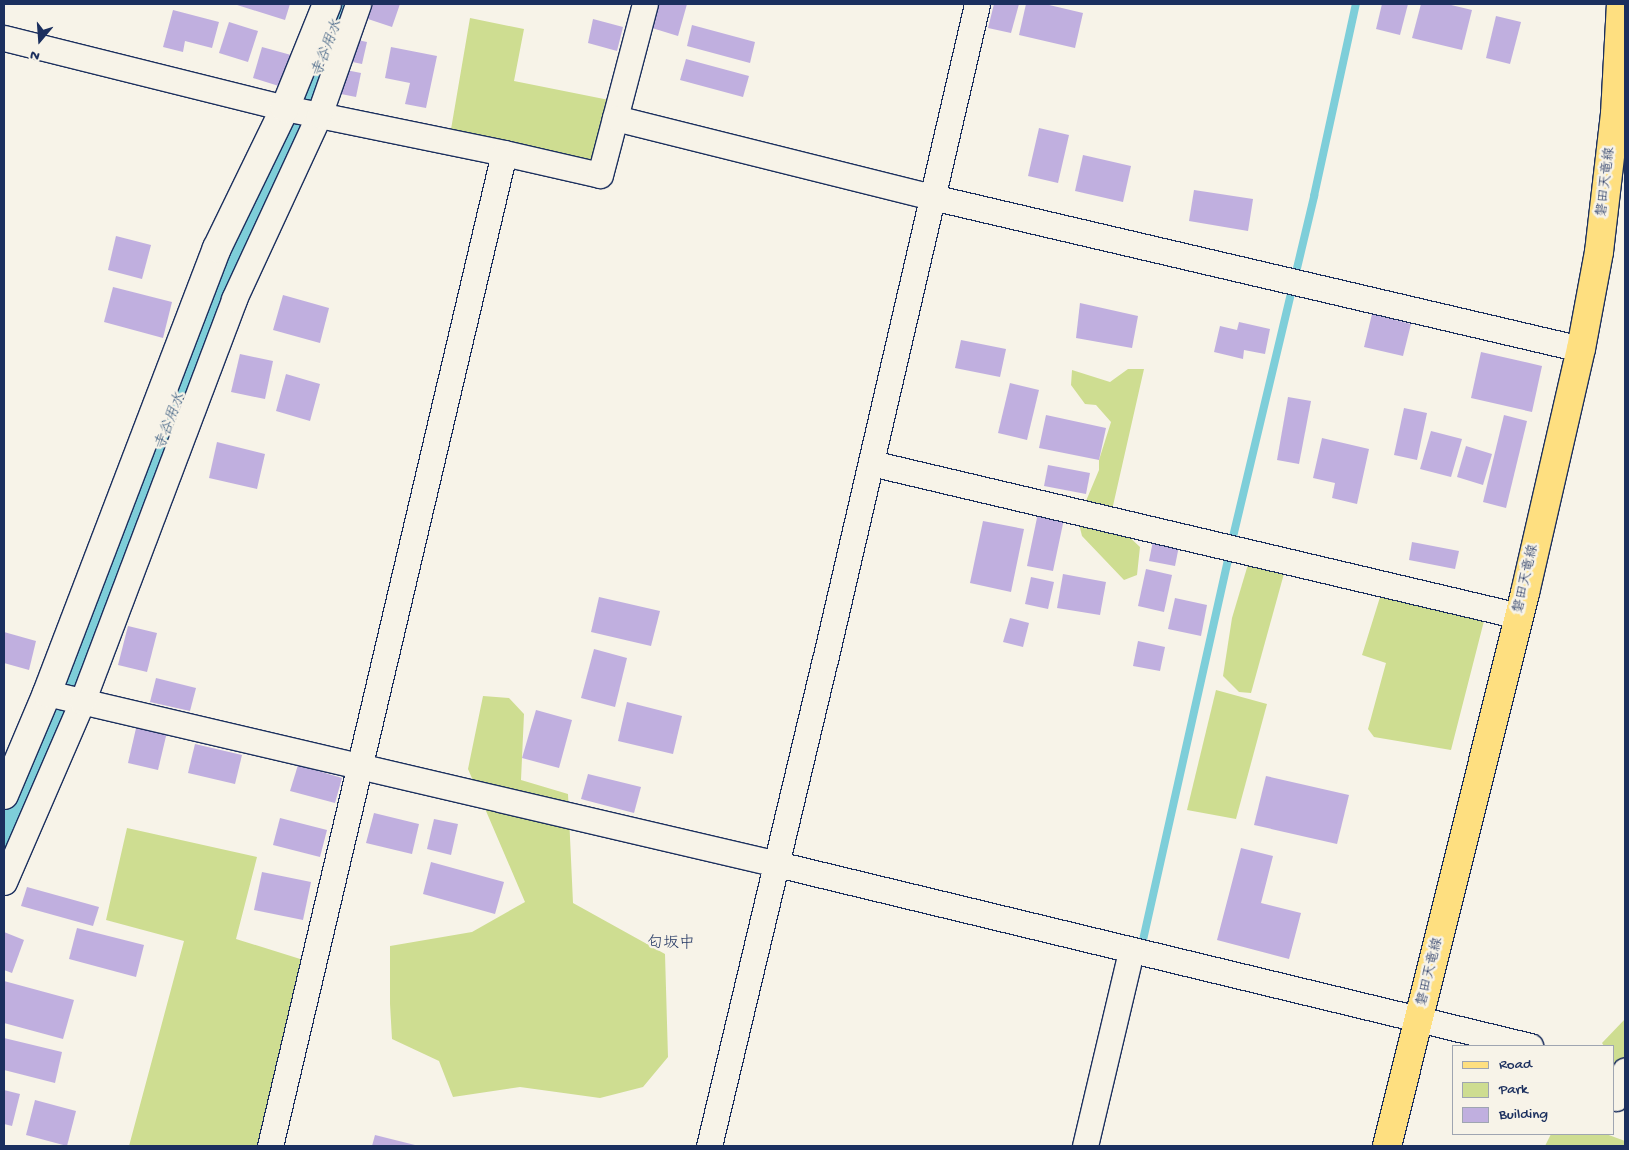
<!DOCTYPE html>
<html>
<head>
<meta charset="utf-8">
<style>
  body { margin:0 }
  #map { position:relative; width:1629px; height:1150px; overflow:hidden; background:#f7f3e8; font-family:"Gochi Hand","Klee One",sans-serif }
  div>[style] { position:absolute }
  [style*='--x'] { left:calc(var(--x)*1px); top:calc(var(--y)*1px); width:calc(var(--w)*1px); rotate:calc(var(--a)*1deg) }
  .green>* { inset:0; background:#cedd91 }
  .stream>* { height:8px; margin:-4px; padding:0 4px; transform-origin:4px; border-radius:4px; background:#7eced9 }
  .river>* { height:46px; margin:-23px; padding:0 23px; transform-origin:23px; border-radius:23px; background:#7eced9 }
  .building>* { inset:0; background:#c0afdf }
  .roads { filter:drop-shadow(1px 0 #1b2f5e) drop-shadow(-1px 0 #1b2f5e) drop-shadow(0 1px #1b2f5e) drop-shadow(0 -1px #1b2f5e) }
  .minor>* { height:25px; margin:-12.5px; padding:0 12.5px; transform-origin:12.5px; border-radius:12.5px; background:#f7f3e8 }
  .tertiary>* { height:28px; margin:-14px; padding:0 14px; transform-origin:14px; border-radius:14px; background:#f7f3e8 }
  .primary>* { height:28px; margin:-14px; padding:0 14px; transform-origin:14px; border-radius:14px; background:#fedf80 }
  span { translate:-50% -50%; white-space:nowrap; text-align:center; line-height:1.15; -webkit-text-stroke:5px #f7f3e8; paint-order:stroke }
  .street-label { font-size:14px; color:#1b2f5e }
  .water-label { font-size:15px; color:#34577d; font-style:italic }
  .quarter-label { font-size:16px; color:#1b2f5e }
  .frame { position:absolute; inset:0; border:5px solid #1b2f5e; pointer-events:none }
  .legend { position:absolute; left:1452px; top:1045px; width:162px; height:90px; box-sizing:border-box; background:#f7f3e8; border:1px solid #9fa5b1; margin:0; padding:6px 9px; list-style:none; font-size:15px; color:#1b2f5e }
  .legend li { display:flex; align-items:center; gap:10px; height:25px }
  .legend b { width:25px; border:1px solid #9fa5b1 }
  .north { position:absolute; left:15px; top:15px; width:50px; height:50px; -webkit-text-stroke:4px #f7f3e8; paint-order:stroke; rotate:198deg; font-size:14px; font-weight:700; line-height:20px; text-align:center; color:#1b2f5e }
  .north::after { content:''; display:block; margin:auto; width:18px; height:22px; background:#1b2f5e; clip-path:polygon(50% 0,100% 100%,50% 72%,0 100%) }
</style>
</head>
<body>
<div id="map">
  <div class="green">
    <i style="clip-path:polygon(470px 18px,524px 29px,514px 81px,619px 102px,600px 175px,449px 141px)"></i>
    <i style="clip-path:polygon(1128px 369px,1144px 369px,1110px 519px,1140px 547px,1137px 575px,1124px 580px,1082px 536px,1078px 520px,1099px 470px,1099px 460px,1111px 422px,1096px 405px,1085px 404px,1071px 385px,1072px 370px,1110px 382px)"></i>
    <i style="clip-path:polygon(1249px 561px,1285px 570px,1251px 693px,1239px 692px,1223px 676px,1232px 618px)"></i>
    <i style="clip-path:polygon(1381px 594px,1485px 617px,1451px 750px,1374px 737px,1368px 729px,1386px 663px,1362px 655px)"></i>
    <i style="clip-path:polygon(1216px 690px,1267px 704px,1236px 819px,1187px 810px)"></i>
    <i style="clip-path:polygon(483px 696px,509px 698px,524px 714px,521px 780px,568px 794px,573px 903px,665px 954px,668px 1057px,643px 1087px,600px 1098px,520px 1087px,453px 1097px,439px 1061px,392px 1039px,390px 1004px,390px 946px,472px 932px,525px 902px,468px 769px)"></i>
    <i style="clip-path:polygon(127px 828px,257px 857px,236px 939px,313px 963px,270px 1146px,129px 1146px,184px 941px,106px 920px)"></i>
    <i style="clip-path:polygon(1625px 1019px,1625px 1080px,1613px 1061px,1613px 1046px,1604px 1046px,1602px 1043px)"></i>
    <i style="clip-path:polygon(1551px 1134px,1606px 1134px,1625px 1141px,1625px 1146px,1545px 1146px)"></i>
  </div>
  <div class="stream">
    <i style="--x:1141;--y:949;--w:418;--a:-77.4"></i>
    <i style="--x:1232;--y:541;--w:355;--a:-76.6"></i>
    <i style="--x:1314;--y:196;--w:197;--a:-77.7"></i>
  </div>
  <div class="river">
    <i style="--x:4;--y:843;--w:169;--a:-67.4"></i>
    <i style="--x:69;--y:687;--w:415;--a:-69.1"></i>
    <i style="--x:217;--y:299;--w:232;--a:-65.5"></i>
    <i style="--x:313;--y:88;--w:90;--a:-68.6"></i>
  </div>
  <div class="building">
    <i style="clip-path:polygon(234px 4px,290px 4px,285px 20px)"></i>
    <i style="clip-path:polygon(373px 4px,400px 4px,392px 27px,368px 19px)"></i>
    <i style="clip-path:polygon(659px 4px,687px 4px,678px 36px,652px 28px)"></i>
    <i style="clip-path:polygon(994px 4px,1019px 4px,1011px 33px,988px 28px)"></i>
    <i style="clip-path:polygon(1026px 4px,1045px 4px,1083px 13px,1075px 48px,1019px 35px)"></i>
    <i style="clip-path:polygon(1382px 4px,1408px 4px,1400px 35px,1376px 29px)"></i>
    <i style="clip-path:polygon(1421px 4px,1447px 4px,1472px 10px,1462px 50px,1412px 38px)"></i>
    <i style="clip-path:polygon(173px 10px,219px 22px,212px 48px,185px 41px,183px 52px,163px 47px)"></i>
    <i style="clip-path:polygon(1496px 16px,1521px 22px,1510px 64px,1486px 58px)"></i>
    <i style="clip-path:polygon(593px 19px,623px 27px,617px 51px,588px 43px)"></i>
    <i style="clip-path:polygon(229px 22px,258px 31px,248px 62px,219px 53px)"></i>
    <i style="clip-path:polygon(692px 25px,755px 42px,750px 63px,687px 46px)"></i>
    <i style="clip-path:polygon(353px 39px,367px 42px,362px 64px,348px 61px)"></i>
    <i style="clip-path:polygon(262px 47px,291px 55px,282px 87px,253px 78px)"></i>
    <i style="clip-path:polygon(391px 47px,437px 56px,426px 108px,405px 104px,410px 83px,385px 78px)"></i>
    <i style="clip-path:polygon(686px 59px,749px 76px,743px 97px,680px 80px)"></i>
    <i style="clip-path:polygon(346px 70px,361px 73px,356px 97px,341px 94px)"></i>
    <i style="clip-path:polygon(1039px 128px,1069px 135px,1058px 183px,1028px 176px)"></i>
    <i style="clip-path:polygon(1083px 155px,1131px 166px,1123px 202px,1075px 191px)"></i>
    <i style="clip-path:polygon(1194px 190px,1253px 199px,1248px 231px,1189px 221px)"></i>
    <i style="clip-path:polygon(116px 236px,151px 245px,142px 279px,108px 270px)"></i>
    <i style="clip-path:polygon(113px 287px,172px 302px,163px 338px,104px 322px)"></i>
    <i style="clip-path:polygon(283px 295px,329px 308px,320px 343px,273px 330px)"></i>
    <i style="clip-path:polygon(1080px 303px,1138px 316px,1132px 348px,1076px 338px)"></i>
    <i style="clip-path:polygon(1372px 314px,1411px 324px,1403px 356px,1364px 347px)"></i>
    <i style="clip-path:polygon(1239px 322px,1270px 329px,1265px 354px,1244px 350px,1243px 359px,1214px 352px,1220px 326px,1237px 330px)"></i>
    <i style="clip-path:polygon(961px 340px,1006px 349px,1000px 377px,955px 368px)"></i>
    <i style="clip-path:polygon(1481px 352px,1542px 366px,1532px 412px,1471px 398px)"></i>
    <i style="clip-path:polygon(240px 354px,273px 361px,265px 399px,231px 392px)"></i>
    <i style="clip-path:polygon(286px 374px,320px 384px,310px 421px,276px 411px)"></i>
    <i style="clip-path:polygon(1010px 383px,1039px 390px,1027px 440px,998px 433px)"></i>
    <i style="clip-path:polygon(1288px 397px,1311px 401px,1299px 464px,1277px 460px)"></i>
    <i style="clip-path:polygon(1404px 408px,1427px 413px,1417px 460px,1394px 455px)"></i>
    <i style="clip-path:polygon(1046px 415px,1106px 428px,1099px 460px,1039px 448px)"></i>
    <i style="clip-path:polygon(1504px 415px,1527px 421px,1506px 508px,1483px 502px)"></i>
    <i style="clip-path:polygon(1431px 431px,1462px 439px,1451px 477px,1420px 469px)"></i>
    <i style="clip-path:polygon(1322px 438px,1369px 449px,1357px 504px,1332px 498px,1335px 483px,1313px 478px)"></i>
    <i style="clip-path:polygon(217px 442px,265px 454px,257px 489px,209px 478px)"></i>
    <i style="clip-path:polygon(1466px 446px,1492px 454px,1483px 485px,1457px 477px)"></i>
    <i style="clip-path:polygon(1048px 465px,1090px 473px,1086px 494px,1044px 486px)"></i>
    <i style="clip-path:polygon(1038px 513px,1064px 519px,1053px 571px,1027px 566px)"></i>
    <i style="clip-path:polygon(983px 521px,1024px 529px,1011px 592px,970px 583px)"></i>
    <i style="clip-path:polygon(1153px 541px,1179px 546px,1175px 566px,1149px 561px)"></i>
    <i style="clip-path:polygon(1412px 542px,1459px 551px,1455px 569px,1409px 560px)"></i>
    <i style="clip-path:polygon(1146px 569px,1172px 575px,1164px 612px,1138px 606px)"></i>
    <i style="clip-path:polygon(1063px 574px,1106px 582px,1100px 615px,1057px 608px)"></i>
    <i style="clip-path:polygon(1031px 577px,1054px 582px,1048px 609px,1025px 604px)"></i>
    <i style="clip-path:polygon(599px 597px,660px 611px,651px 646px,591px 632px)"></i>
    <i style="clip-path:polygon(1175px 598px,1207px 605px,1201px 636px,1168px 629px)"></i>
    <i style="clip-path:polygon(1010px 618px,1029px 623px,1023px 647px,1003px 642px)"></i>
    <i style="clip-path:polygon(128px 626px,157px 633px,147px 672px,118px 665px)"></i>
    <i style="clip-path:polygon(4px 632px,36px 641px,29px 670px,4px 663px)"></i>
    <i style="clip-path:polygon(1138px 641px,1165px 647px,1160px 671px,1133px 666px)"></i>
    <i style="clip-path:polygon(594px 649px,627px 658px,615px 707px,581px 698px)"></i>
    <i style="clip-path:polygon(156px 678px,196px 688px,190px 711px,150px 702px)"></i>
    <i style="clip-path:polygon(627px 702px,682px 716px,673px 754px,618px 741px)"></i>
    <i style="clip-path:polygon(536px 710px,572px 720px,559px 768px,522px 758px)"></i>
    <i style="clip-path:polygon(137px 724px,167px 732px,158px 770px,128px 763px)"></i>
    <i style="clip-path:polygon(195px 744px,242px 755px,235px 784px,188px 773px)"></i>
    <i style="clip-path:polygon(298px 765px,342px 778px,335px 803px,290px 791px)"></i>
    <i style="clip-path:polygon(588px 774px,641px 787px,634px 813px,581px 799px)"></i>
    <i style="clip-path:polygon(1266px 776px,1349px 795px,1337px 844px,1254px 825px)"></i>
    <i style="clip-path:polygon(374px 813px,419px 824px,412px 854px,366px 843px)"></i>
    <i style="clip-path:polygon(280px 818px,327px 830px,320px 857px,273px 845px)"></i>
    <i style="clip-path:polygon(434px 819px,458px 824px,451px 855px,427px 849px)"></i>
    <i style="clip-path:polygon(1241px 848px,1273px 856px,1261px 903px,1301px 913px,1289px 959px,1217px 940px)"></i>
    <i style="clip-path:polygon(431px 862px,504px 882px,495px 914px,423px 894px)"></i>
    <i style="clip-path:polygon(262px 872px,311px 882px,303px 920px,254px 910px)"></i>
    <i style="clip-path:polygon(27px 887px,99px 907px,93px 926px,21px 906px)"></i>
    <i style="clip-path:polygon(77px 928px,144px 945px,136px 977px,69px 959px)"></i>
    <i style="clip-path:polygon(4px 932px,24px 940px,12px 973px,4px 970px)"></i>
    <i style="clip-path:polygon(4px 981px,74px 1000px,63px 1039px,4px 1023px)"></i>
    <i style="clip-path:polygon(4px 1038px,62px 1052px,55px 1083px,4px 1070px)"></i>
    <i style="clip-path:polygon(4px 1090px,20px 1094px,12px 1126px,4px 1124px)"></i>
    <i style="clip-path:polygon(35px 1100px,76px 1111px,67px 1146px,26px 1135px)"></i>
    <i style="clip-path:polygon(375px 1135px,419px 1146px,372px 1146px)"></i>
  </div>
  <div class="roads">
    <div class="minor">
      <i style="--x:4;--y:38;--w:290;--a:14"></i>
      <i style="--x:285;--y:108;--w:224;--a:11.6"></i>
      <i style="--x:504;--y:153;--w:98;--a:12.9"></i>
      <i style="--x:600;--y:175;--w:177;--a:-75.3"></i>
      <i style="--x:615;--y:118;--w:327;--a:14"></i>
      <i style="--x:932;--y:197;--w:667;--a:13.18"></i>
      <i style="--x:871;--y:463;--w:666;--a:13.28"></i>
      <i style="--x:47;--y:693;--w:750;--a:13.18"></i>
      <i style="--x:777;--y:864;--w:775;--a:13.59"></i>
      <i style="--x:4;--y:882;--w:196;--a:-66.6"></i>
      <i style="--x:82;--y:702;--w:431;--a:-69.3"></i>
      <i style="--x:234;--y:299;--w:203;--a:-65.2"></i>
      <i style="--x:319;--y:115;--w:118;--a:-70.6"></i>
      <i style="--x:1616;--y:1098;--w:29;--a:-72"></i>
      <i style="--x:270;--y:1146;--w:1020;--a:-76.74"></i>
      <i style="--x:709;--y:1146;--w:500;--a:-76.6"></i>
      <i style="--x:825;--y:660;--w:673;--a:-76.95"></i>
      <i style="--x:1085;--y:1146;--w:199;--a:-76.7"></i>
    </div>
    <div class="tertiary">
      <i style="--x:4;--y:795;--w:111;--a:-67.1"></i>
      <i style="--x:47;--y:693;--w:476;--a:-69.1"></i>
      <i style="--x:217;--y:248;--w:156;--a:-64.1"></i>
      <i style="--x:285;--y:108;--w:112;--a:-68"></i>
    </div>
    <div class="primary">
      <i style="--x:1387;--y:1146;--w:570;--a:-75.99"></i>
      <i style="--x:1525;--y:593;--w:250;--a:-77.1"></i>
      <i style="--x:1581;--y:349;--w:99;--a:-79.5"></i>
      <i style="--x:1599;--y:252;--w:139;--a:-83.4"></i>
      <i style="--x:1615;--y:114;--w:110;--a:-86.9"></i>
    </div>
  </div>
  <div class="street-label">
    <span style="left:1607px;top:182px;rotate:-83deg">磐田天竜線</span>
    <span style="left:1527px;top:579px;rotate:-77deg">磐田天竜線</span>
    <span style="left:1431px;top:972px;rotate:-76deg">磐田天竜線</span>
  </div>
  <div class="water-label">
    <span style="left:328px;top:49px;rotate:-69deg">寺谷用水</span>
    <span style="left:171px;top:422px;rotate:-69deg">寺谷用水</span>
  </div>
  <div class="quarter-label">
    <span style="left:671px;top:945px">匂坂中</span>
  </div>
  <div class="frame"></div>
  <ul class="legend">
  <li><b style="height:6px;background:#fedf80"></b>Road</li>
  <li><b style="height:14px;background:#cedd91"></b>Park</li>
  <li><b style="height:14px;background:#c0afdf"></b>Building</li>
  </ul>
  <div class="north">N</div>
</div>
</body>
</html>
